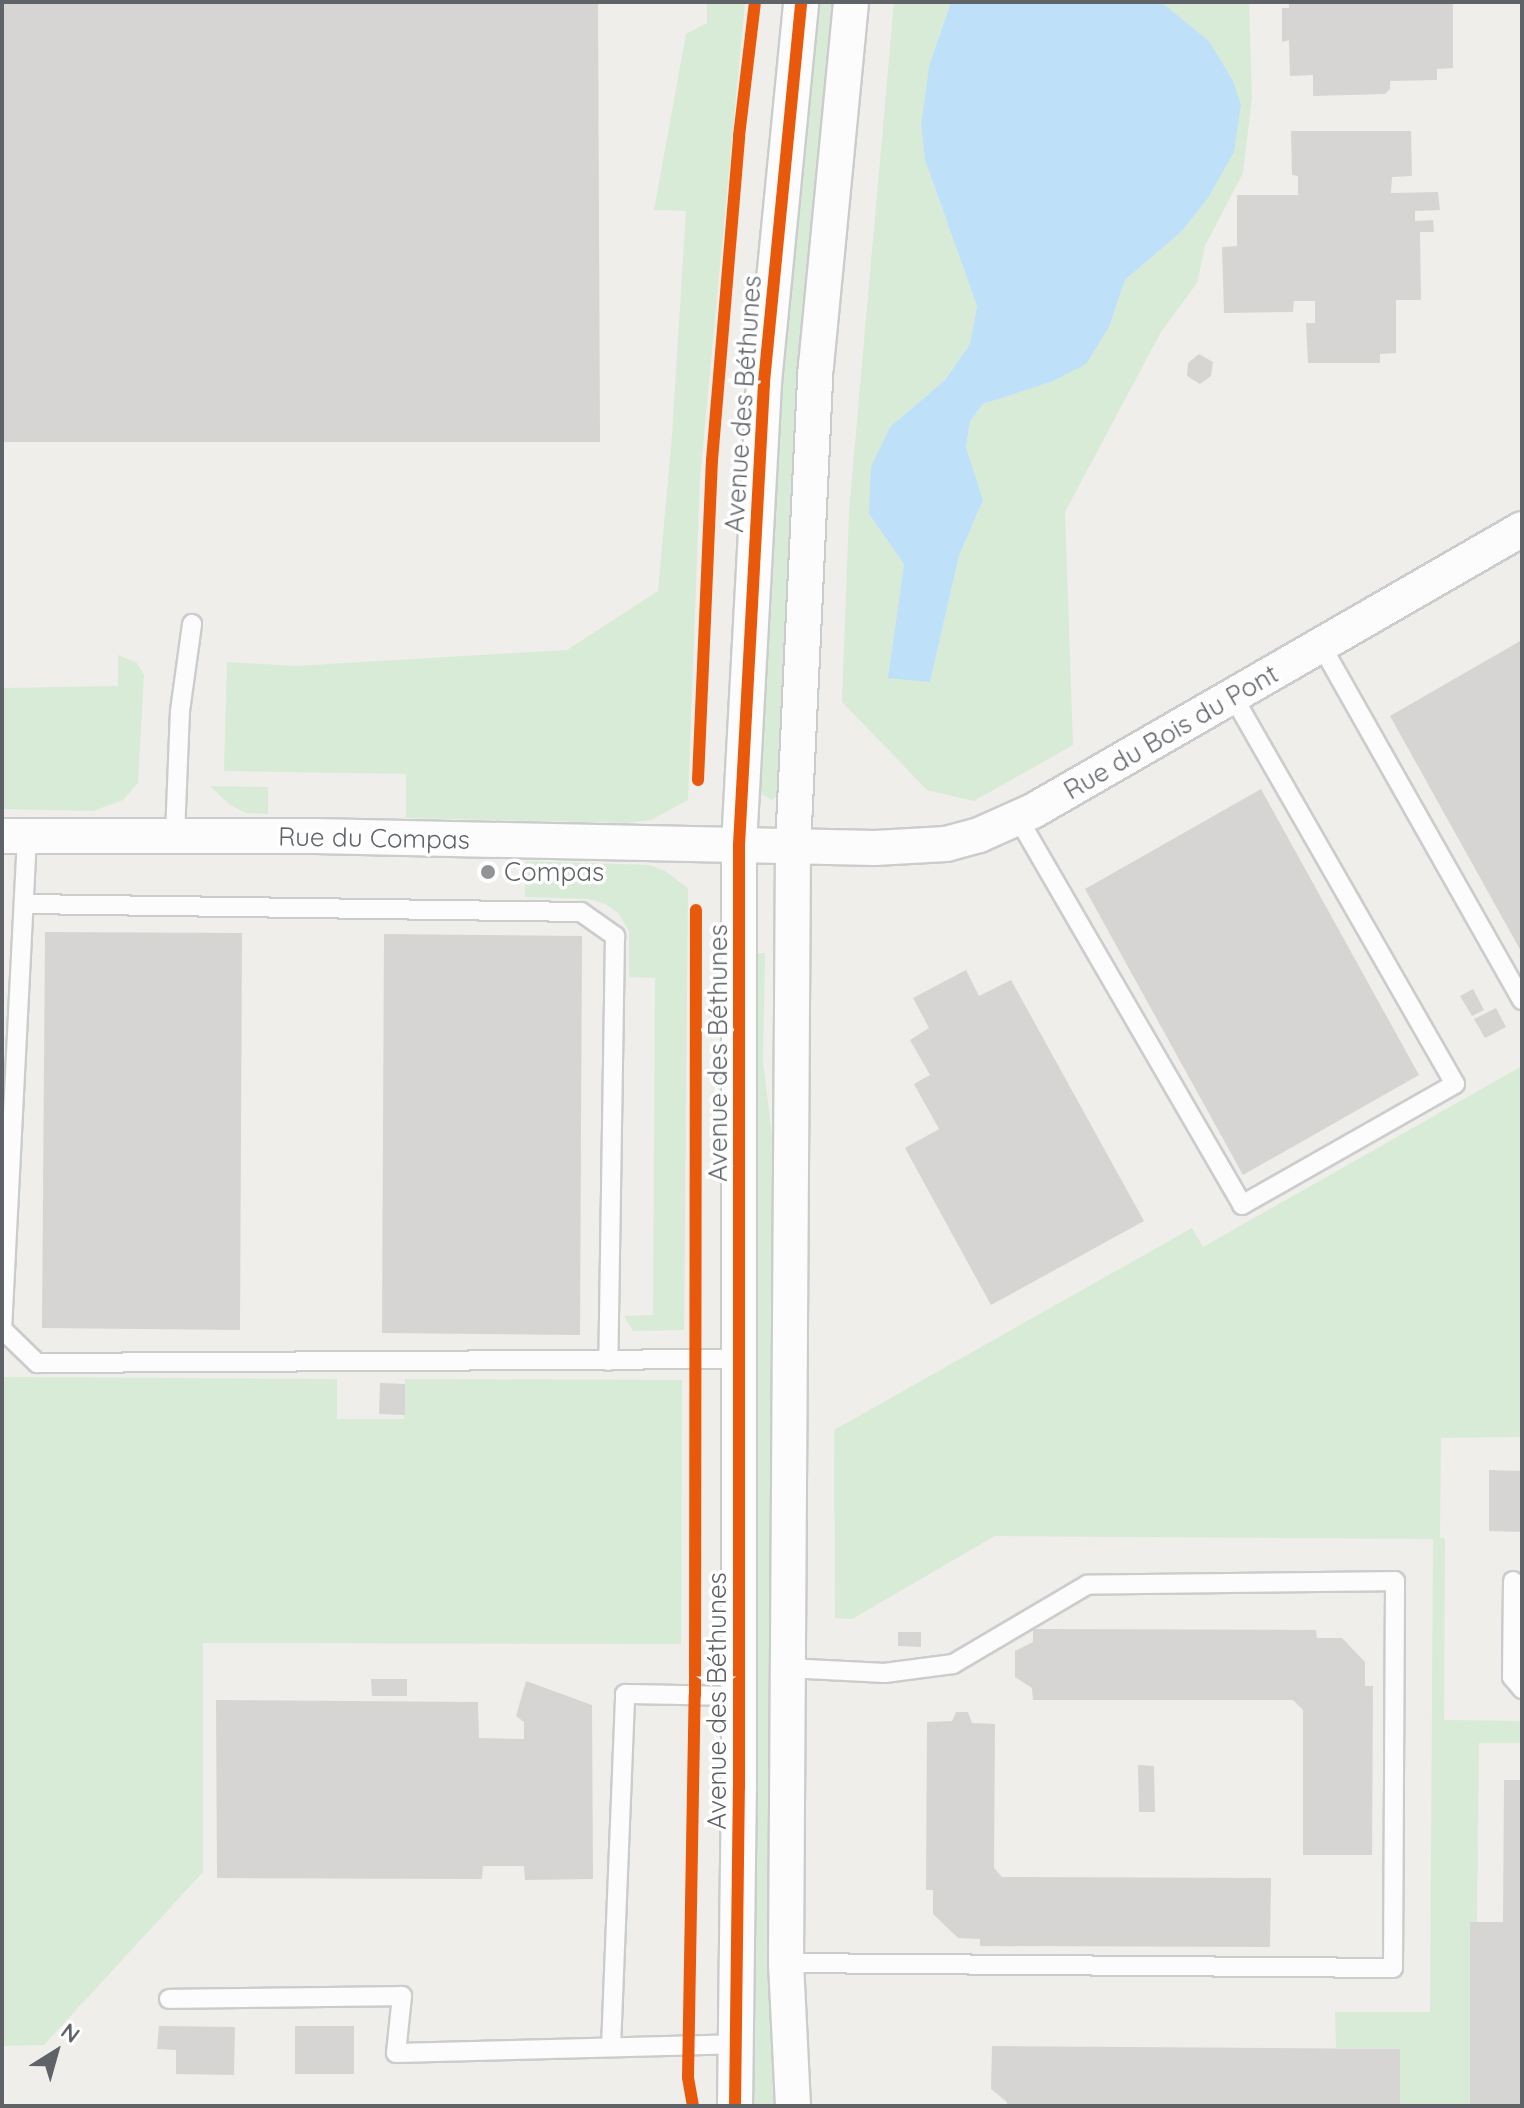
<!DOCTYPE html>
<html>
<head>
<meta charset="utf-8">
<style>
  body { margin:0 }
  #map { position:relative; width:1524px; height:2108px; overflow:hidden; background:#efeeea; font-family:Quicksand,sans-serif }
  div>[style] { position:absolute }
  [style*='--x'] { left:calc(var(--x)*1px); top:calc(var(--y)*1px); width:calc(var(--w)*1px); rotate:calc(var(--a)*1deg) }
  .green>* { inset:0; background:#d8ebd6 }
  .water>* { inset:0; background:#bfe0f9 }
  .building>* { inset:0; background:#d6d5d3 }
  .roads { filter:drop-shadow(2px 0 #cbcccc) drop-shadow(-2px 0 #cbcccc) drop-shadow(0 2px #cbcccc) drop-shadow(0 -2px #cbcccc) }
  .service>* { height:18px; margin:-9px; padding:0 9px; transform-origin:9px; border-radius:9px; background:#fdfcfc }
  .minor>* { height:34px; margin:-17px; padding:0 17px; transform-origin:17px; border-radius:17px; background:#fdfcfc }
  .cycleway>* { height:12px; margin:-6px; padding:0 6px; transform-origin:6px; border-radius:6px; background:#e8590c }
  .dots>* { width:22px; height:22px; translate:-50% -50%; box-sizing:border-box; border:4px solid #fff; border-radius:50% }
  span { translate:-50% -50%; white-space:nowrap; text-align:center; line-height:1.15; -webkit-text-stroke:7px #fff; paint-order:stroke }
  .street-label { font-size:26px; color:#5f6368 }
  .poi-label { font-size:26px; color:#5f6368 }
  .left { translate:0 -50%; text-align:left }
  .frame { position:absolute; inset:0; border:4px solid #5f6368; pointer-events:none }
  .north { position:absolute; left:16px; top:2012px; width:80px; height:80px; -webkit-text-stroke:6px #fff; paint-order:stroke; rotate:37deg; font-size:22px; font-weight:700; line-height:32px; text-align:center; color:#5f6368 }
  .north::after { content:''; display:block; margin:auto; width:28px; height:36px; background:#5f6368; clip-path:polygon(50% 0,100% 100%,50% 72%,0 100%) }
</style>
</head>
<body>
<div id="map">
  <div class="green">
    <i style="clip-path:polygon(707px 2px,745px 2px,700px 478px,688px 800px,651px 820px,627px 823px,406px 818px,406px 774px,224px 771px,227px 662px,295px 666px,567px 650px,658px 591px,672px 435px,686px 211px,654px 210px,686px 34px,707px 23px)"></i>
    <i style="clip-path:polygon(813px 2px,838px 2px,779px 794px,772px 800px,758px 792px,773px 446px)"></i>
    <i style="clip-path:polygon(894px 2px,951px 2px,929px 66px,921px 125px,925px 160px,977px 306px,970px 344px,945px 380px,890px 427px,869px 514px,904px 564px,889px 677px,930px 682px,959px 556px,983px 500px,966px 447px,970px 421px,983px 404px,1051px 382px,1109px 326px,1125px 280px,1182px 231px,1208px 198px,1209px 41px,1161px 2px,1249px 2px,1252px 98px,1243px 173px,1205px 246px,1197px 283px,1161px 332px,1065px 512px,1073px 745px,974px 801px,927px 790px,842px 702px,849px 511px)"></i>
    <i style="clip-path:polygon(118px 655px,137px 663px,144px 675px,138px 783px,123px 800px,93px 811px,2px 809px,2px 688px,118px 686px)"></i>
    <i style="clip-path:polygon(210px 786px,268px 787px,268px 814px,246px 813px,230px 805px)"></i>
    <i style="clip-path:polygon(526px 861px,649px 865px,665px 871px,688px 888px,684px 1330px,633px 1331px,624px 1316px,653px 1315px,655px 978px,629px 977px,629px 931px,618px 913px,607px 905px,589px 899px,525px 897px)"></i>
    <i style="clip-path:polygon(754px 953px,765px 953px,763px 1061px,778px 1187px,774px 2106px,748px 2106px)"></i>
    <i style="clip-path:polygon(1522px 1066px,1521px 1437px,1441px 1438px,1440px 1538px,1445px 1538px,1444px 1720px,1522px 1721px,1522px 1743px,1479px 1743px,1477px 1922px,1470px 1923px,1470px 2106px,1400px 2106px,1399px 2049px,1336px 2048px,1335px 2012px,1430px 2012px,1433px 1539px,995px 1536px,852px 1619px,835px 1618px,834px 1430px,1192px 1228px,1203px 1247px)"></i>
    <i style="clip-path:polygon(2px 1377px,337px 1379px,337px 1419px,404px 1419px,405px 1379px,682px 1380px,681px 1644px,203px 1643px,203px 1872px,44px 2045px,2px 2046px)"></i>
  </div>
  <div class="water">
    <i style="clip-path:polygon(951px 2px,1161px 2px,1209px 41px,1233px 81px,1241px 105px,1234px 152px,1208px 198px,1182px 231px,1125px 280px,1109px 327px,1086px 364px,1051px 382px,983px 404px,970px 421px,966px 447px,983px 500px,959px 556px,930px 682px,888px 678px,904px 564px,869px 514px,871px 467px,890px 427px,945px 380px,970px 344px,977px 306px,925px 160px,921px 125px,929px 66px)"></i>
  </div>
  <div class="building">
    <i style="clip-path:polygon(2px 2px,598px 2px,600px 442px,2px 442px)"></i>
    <i style="clip-path:polygon(1289px 2px,1453px 2px,1453px 68px,1437px 69px,1437px 80px,1390px 81px,1390px 89px,1385px 94px,1313px 96px,1313px 75px,1290px 76px,1289px 40px,1282px 42px,1282px 8px,1289px 8px)"></i>
    <i style="clip-path:polygon(1291px 131px,1411px 131px,1412px 176px,1392px 177px,1391px 193px,1438px 192px,1440px 210px,1415px 211px,1415px 221px,1433px 220px,1434px 232px,1420px 232px,1421px 300px,1396px 300px,1396px 353px,1380px 354px,1380px 363px,1308px 363px,1306px 323px,1315px 323px,1315px 301px,1294px 301px,1293px 312px,1224px 313px,1222px 247px,1237px 246px,1237px 195px,1298px 195px,1298px 176px,1292px 175px)"></i>
    <i style="clip-path:polygon(1199px 354px,1213px 362px,1211px 376px,1200px 384px,1187px 376px,1188px 363px)"></i>
    <i style="clip-path:polygon(1522px 640px,1522px 953px,1390px 716px)"></i>
    <i style="clip-path:polygon(1261px 789px,1419px 1075px,1243px 1175px,1085px 889px)"></i>
    <i style="clip-path:polygon(45px 932px,242px 933px,240px 1330px,42px 1328px)"></i>
    <i style="clip-path:polygon(384px 934px,582px 936px,580px 1335px,382px 1333px)"></i>
    <i style="clip-path:polygon(966px 970px,979px 996px,1011px 980px,1144px 1221px,991px 1305px,905px 1148px,939px 1129px,914px 1084px,930px 1075px,910px 1040px,929px 1028px,913px 998px)"></i>
    <i style="clip-path:polygon(1473px 989px,1484px 1010px,1472px 1016px,1460px 996px)"></i>
    <i style="clip-path:polygon(1496px 1008px,1506px 1027px,1485px 1038px,1474px 1019px)"></i>
    <i style="clip-path:polygon(380px 1383px,405px 1384px,405px 1415px,379px 1414px)"></i>
    <i style="clip-path:polygon(1489px 1470px,1522px 1471px,1522px 1532px,1489px 1531px)"></i>
    <i style="clip-path:polygon(1033px 1629px,1316px 1630px,1317px 1638px,1342px 1638px,1365px 1662px,1365px 1686px,1373px 1686px,1372px 1855px,1303px 1855px,1303px 1710px,1293px 1700px,1033px 1700px,1032px 1688px,1015px 1677px,1015px 1651px,1033px 1642px)"></i>
    <i style="clip-path:polygon(898px 1632px,921px 1632px,921px 1647px,898px 1646px)"></i>
    <i style="clip-path:polygon(371px 1679px,407px 1679px,407px 1696px,372px 1696px)"></i>
    <i style="clip-path:polygon(526px 1681px,592px 1705px,593px 1879px,525px 1880px,524px 1866px,483px 1866px,482px 1879px,217px 1878px,216px 1700px,478px 1702px,479px 1738px,524px 1739px,524px 1722px,516px 1716px)"></i>
    <i style="clip-path:polygon(956px 1712px,968px 1712px,972px 1723px,995px 1724px,994px 1868px,1002px 1877px,1271px 1878px,1270px 1947px,980px 1946px,980px 1939px,958px 1938px,933px 1914px,933px 1890px,926px 1890px,927px 1722px,952px 1721px)"></i>
    <i style="clip-path:polygon(1138px 1765px,1154px 1766px,1155px 1812px,1139px 1812px)"></i>
    <i style="clip-path:polygon(1504px 1780px,1522px 1780px,1522px 2106px,1470px 2106px,1470px 1922px,1503px 1922px)"></i>
    <i style="clip-path:polygon(159px 2026px,235px 2027px,234px 2075px,176px 2074px,176px 2050px,157px 2049px)"></i>
    <i style="clip-path:polygon(295px 2026px,354px 2026px,354px 2074px,295px 2074px)"></i>
    <i style="clip-path:polygon(992px 2046px,1400px 2049px,1400px 2106px,1007px 2106px,1007px 2102px,991px 2089px)"></i>
  </div>
  <div class="roads">
    <div class="service">
      <i style="--x:1321;--y:645;--w:408;--a:60.5"></i>
      <i style="--x:1018;--y:818;--w:447;--a:59.9"></i>
      <i style="--x:1242;--y:1205;--w:245;--a:-29.6"></i>
      <i style="--x:1455;--y:1084;--w:447;--a:-119.8"></i>
      <i style="--x:175;--y:835;--w:124;--a:-87.7"></i>
      <i style="--x:180;--y:711;--w:88;--a:-82.1"></i>
      <i style="--x:27;--y:837;--w:493;--a:92.9"></i>
      <i style="--x:2;--y:1329;--w:49;--a:44.2"></i>
      <i style="--x:37;--y:1363;--w:703;--a:-0.33"></i>
      <i style="--x:24;--y:904;--w:557;--a:0.82"></i>
      <i style="--x:581;--y:912;--w:42;--a:35.2"></i>
      <i style="--x:615;--y:936;--w:425;--a:90.9"></i>
      <i style="--x:1513;--y:1581;--w:96;--a:90.6"></i>
      <i style="--x:1512;--y:1677;--w:16;--a:50"></i>
      <i style="--x:786;--y:1963;--w:607;--a:0.47"></i>
      <i style="--x:1393;--y:1968;--w:387;--a:-89.7"></i>
      <i style="--x:1395;--y:1581;--w:308;--a:179.3"></i>
      <i style="--x:1087;--y:1585;--w:156;--a:149.5"></i>
      <i style="--x:953;--y:1664;--w:69;--a:172.5"></i>
      <i style="--x:885;--y:1673;--w:98;--a:-177.1"></i>
      <i style="--x:169;--y:1999;--w:233;--a:-0.7"></i>
      <i style="--x:402;--y:1996;--w:57;--a:96"></i>
      <i style="--x:396;--y:2053;--w:339;--a:-1.5"></i>
      <i style="--x:611;--y:2047;--w:353;--a:-87.7"></i>
      <i style="--x:625;--y:1694;--w:113;--a:1"></i>
    </div>
    <div class="minor">
      <i style="--x:2;--y:836;--w:313;--a:0"></i>
      <i style="--x:315;--y:836;--w:560;--a:1.23"></i>
      <i style="--x:875;--y:848;--w:71;--a:-3.2"></i>
      <i style="--x:946;--y:844;--w:34;--a:-15"></i>
      <i style="--x:979;--y:835;--w:59;--a:-24"></i>
      <i style="--x:1033;--y:811;--w:564;--a:-29.97"></i>
      <i style="--x:735;--y:2106;--w:319;--a:-89.3"></i>
      <i style="--x:739;--y:1787;--w:942;--a:-90"></i>
      <i style="--x:739;--y:845;--w:464;--a:-86.9"></i>
      <i style="--x:764;--y:382;--w:382;--a:-84.4"></i>
      <i style="--x:793;--y:2106;--w:143;--a:-92.8"></i>
      <i style="--x:786;--y:1963;--w:1116;--a:-89.64"></i>
      <i style="--x:793;--y:847;--w:482;--a:-87.3"></i>
      <i style="--x:816;--y:366;--w:366;--a:-84.5"></i>
    </div>
  </div>
  <div class="cycleway">
    <i style="--x:698;--y:780;--w:320;--a:-87.5"></i>
    <i style="--x:712;--y:460;--w:325;--a:-85.2"></i>
    <i style="--x:739;--y:136;--w:135;--a:-83.2"></i>
    <i style="--x:693;--y:2106;--w:29;--a:-100"></i>
    <i style="--x:688;--y:2077;--w:382;--a:-89"></i>
    <i style="--x:695;--y:1695;--w:785;--a:-89.93"></i>
    <i style="--x:735;--y:2106;--w:319;--a:-89.3"></i>
    <i style="--x:739;--y:1787;--w:942;--a:-90"></i>
    <i style="--x:739;--y:845;--w:464;--a:-86.9"></i>
    <i style="--x:764;--y:382;--w:382;--a:-84.4"></i>
  </div>
  <div class="dots">
    <i style="left:488px;top:872px;background:#919496"></i>
  </div>
  <div class="street-label">
    <span style="left:743px;top:404px;rotate:-86deg">Avenue des Béthunes</span>
    <span style="left:1171px;top:732px;rotate:-30deg">Rue du Bois du Pont</span>
    <span style="left:374px;top:838px;rotate:1deg">Rue du Compas</span>
    <span style="left:718px;top:1053px;rotate:-90deg">Avenue des Béthunes</span>
    <span style="left:717px;top:1701px;rotate:-90deg">Avenue des Béthunes</span>
  </div>
  <div class="poi-label">
    <span class="left" style="left:504px;top:872px">Compas</span>
  </div>
  <div class="frame"></div>
  <div class="north">N</div>
</div>
</body>
</html>
